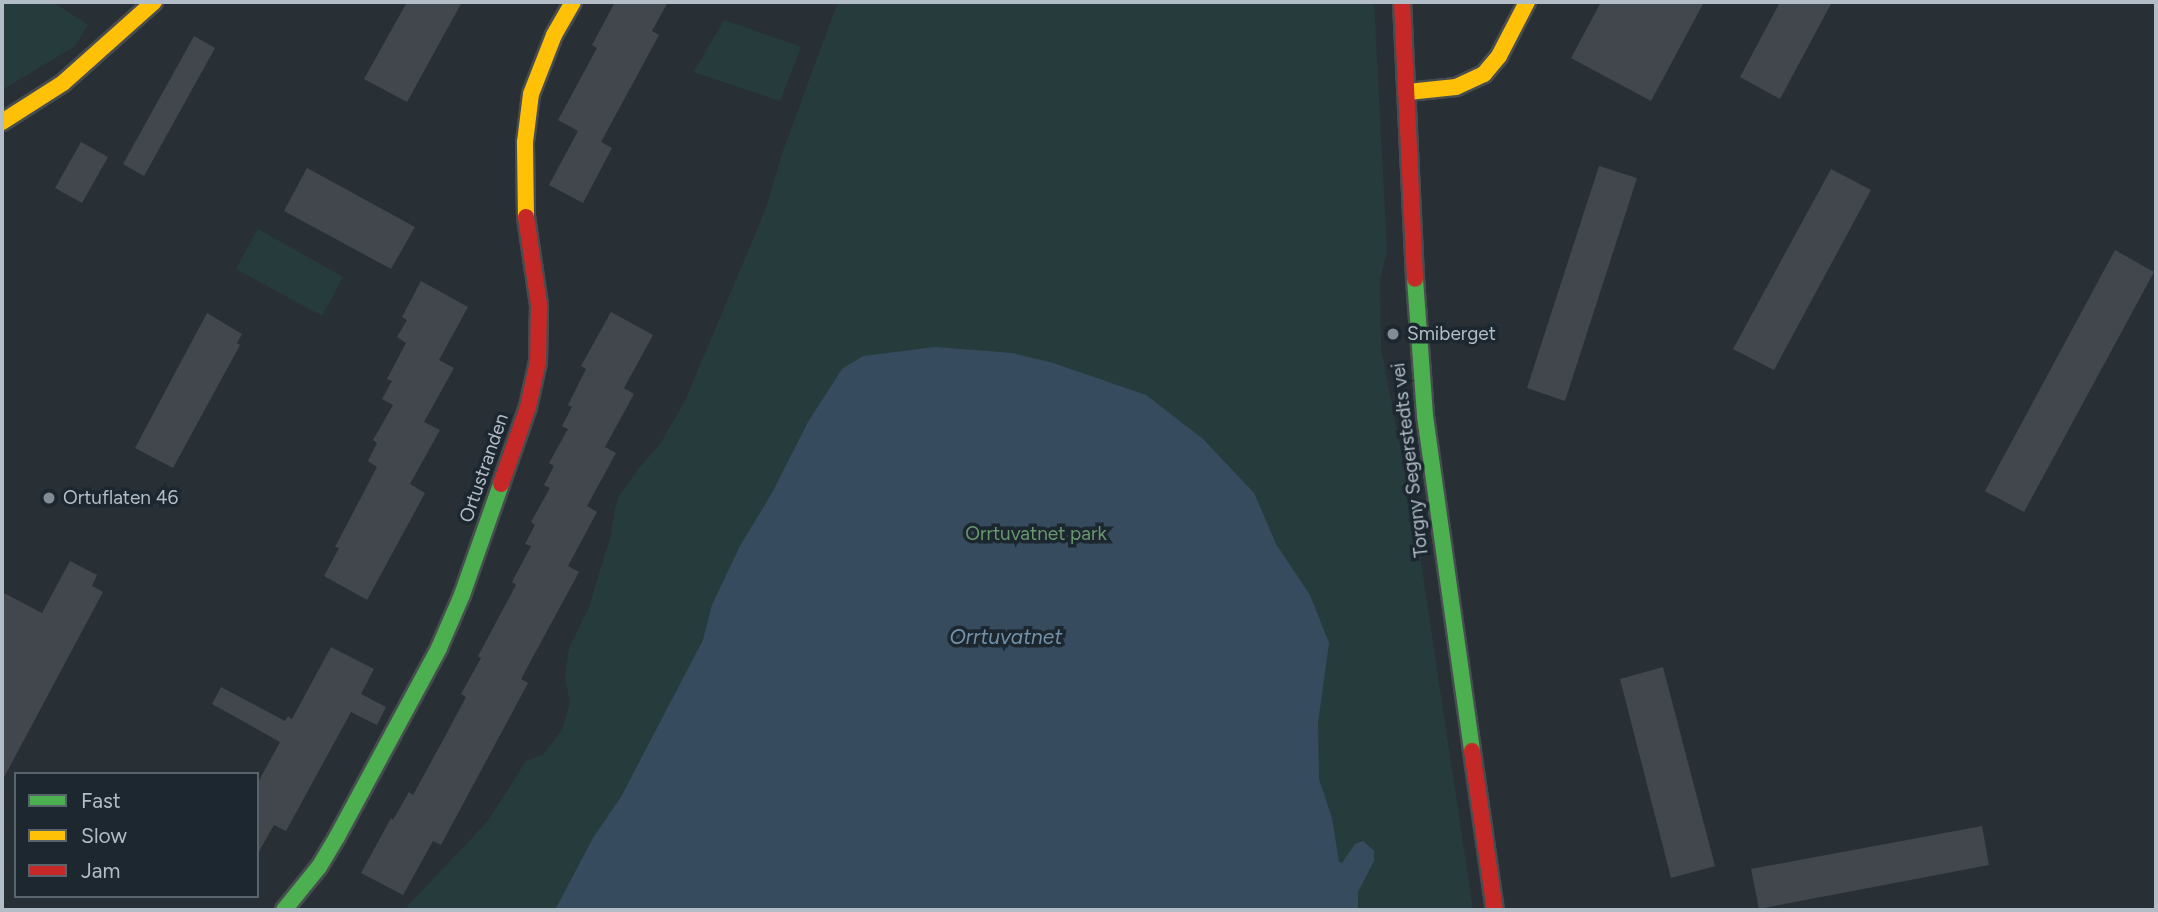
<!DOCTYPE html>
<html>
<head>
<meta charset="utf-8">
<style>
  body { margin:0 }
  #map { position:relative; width:2158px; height:912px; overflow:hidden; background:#293035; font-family:Figtree,sans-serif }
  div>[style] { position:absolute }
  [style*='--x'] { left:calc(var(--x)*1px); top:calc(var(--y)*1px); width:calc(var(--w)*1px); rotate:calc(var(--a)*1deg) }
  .green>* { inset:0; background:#263c3c }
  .water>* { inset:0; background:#364c5e }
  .building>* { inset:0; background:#41474c }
  .roads { filter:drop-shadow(2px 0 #474c50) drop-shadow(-2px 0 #474c50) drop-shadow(0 2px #474c50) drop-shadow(0 -2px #474c50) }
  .fast>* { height:16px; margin:-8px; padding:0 8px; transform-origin:8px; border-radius:8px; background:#4caf50 }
  .slow>* { height:16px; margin:-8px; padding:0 8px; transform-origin:8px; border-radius:8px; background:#ffc107 }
  .jam>* { height:16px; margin:-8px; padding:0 8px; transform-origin:8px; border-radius:8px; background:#c62828 }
  .dots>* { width:19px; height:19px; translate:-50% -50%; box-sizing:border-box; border:4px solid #1c2730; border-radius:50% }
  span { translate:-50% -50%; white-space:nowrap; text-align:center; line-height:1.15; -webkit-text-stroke:7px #1c2730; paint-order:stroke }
  .poi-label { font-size:19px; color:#b2bdc7 }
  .left { translate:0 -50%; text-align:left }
  .street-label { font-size:19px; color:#b2bdc7 }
  .park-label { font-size:19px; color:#69986e }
  .water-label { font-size:21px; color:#7392aa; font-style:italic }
  .frame { position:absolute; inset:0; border:4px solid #b2bdc7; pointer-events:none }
  .legend { position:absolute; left:14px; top:772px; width:245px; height:126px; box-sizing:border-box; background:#1c2730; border:2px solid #58636c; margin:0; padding:9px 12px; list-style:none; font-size:21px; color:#b2bdc7 }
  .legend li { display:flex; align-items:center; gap:14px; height:35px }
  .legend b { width:35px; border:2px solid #58636c }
</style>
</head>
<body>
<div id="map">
  <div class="green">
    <i style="clip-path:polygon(2px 2px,53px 2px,88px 25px,75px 46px,2px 90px)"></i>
    <i style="clip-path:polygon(838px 2px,1374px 2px,1387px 251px,1380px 281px,1381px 348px,1416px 529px,1473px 910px,404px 910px,488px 821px,526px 761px,544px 754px,562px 730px,570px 702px,565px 676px,569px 648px,589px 607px,610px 538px,617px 500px,638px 469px,659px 446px,685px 401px,765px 211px,783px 151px)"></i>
    <i style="clip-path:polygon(724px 20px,801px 47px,780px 101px,694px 72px)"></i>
    <i style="clip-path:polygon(258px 229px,343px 277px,322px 316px,236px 269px)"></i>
  </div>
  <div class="water">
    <i style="clip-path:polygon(935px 347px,1012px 353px,1053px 363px,1146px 395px,1203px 439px,1254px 493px,1276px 544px,1310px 595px,1329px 643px,1318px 723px,1319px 779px,1332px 818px,1339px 862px,1342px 863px,1355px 844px,1363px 841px,1374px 851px,1374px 861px,1358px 892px,1358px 910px,555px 910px,593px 838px,621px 797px,703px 640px,712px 605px,740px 546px,772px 493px,808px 422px,842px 369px,863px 356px)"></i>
  </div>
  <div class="building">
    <i style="clip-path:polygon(407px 2px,462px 2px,407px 102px,364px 79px)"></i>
    <i style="clip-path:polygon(615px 2px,668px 2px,652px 31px,659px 35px,601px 142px,612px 148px,583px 203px,549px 185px,578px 131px,558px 120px,597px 48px,592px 45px)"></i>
    <i style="clip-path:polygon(1601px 2px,1704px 2px,1651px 101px,1571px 58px)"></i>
    <i style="clip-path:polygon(1780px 2px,1832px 2px,1780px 99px,1740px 77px)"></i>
    <i style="clip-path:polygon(194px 36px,215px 48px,144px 176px,123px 164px)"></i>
    <i style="clip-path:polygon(81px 142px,108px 157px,82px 203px,55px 188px)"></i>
    <i style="clip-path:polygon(1599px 166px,1637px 178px,1565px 401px,1527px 388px)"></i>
    <i style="clip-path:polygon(307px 168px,415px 227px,391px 269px,284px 211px)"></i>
    <i style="clip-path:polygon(1831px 169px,1871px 190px,1774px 370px,1733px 349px)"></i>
    <i style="clip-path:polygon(2115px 250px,2154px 272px,2024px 512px,1985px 491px)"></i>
    <i style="clip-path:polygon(421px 281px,468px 307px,439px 360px,454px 368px,424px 422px,440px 430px,410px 484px,425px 493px,367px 600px,324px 576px,339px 548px,335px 547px,377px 467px,368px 461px,377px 443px,373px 440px,393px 405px,382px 399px,392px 381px,387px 379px,406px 343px,397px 337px,407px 320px,402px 317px)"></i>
    <i style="clip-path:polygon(611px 312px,653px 335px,624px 388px,634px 394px,605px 447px,616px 453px,587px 506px,597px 512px,568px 566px,579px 572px,521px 679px,528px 683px,441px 845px,433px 841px,403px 895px,361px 873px,391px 818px,393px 820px,409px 792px,413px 795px,442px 742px,466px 697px,461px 694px,481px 658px,478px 656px,516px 585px,512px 582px,531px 546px,525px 544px,535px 525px,531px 522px,550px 488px,544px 485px,554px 466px,549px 463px,568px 429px,562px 426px,572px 407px,568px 405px,586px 369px,581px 366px)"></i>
    <i style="clip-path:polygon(207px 313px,242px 334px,237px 343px,240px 345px,173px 468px,135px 448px)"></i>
    <i style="clip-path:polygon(70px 561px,97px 575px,92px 586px,103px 592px,2px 781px,2px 592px,42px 613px)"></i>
    <i style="clip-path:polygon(331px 647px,374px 669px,361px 694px,386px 707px,377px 725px,351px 712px,286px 831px,274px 825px,257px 855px,257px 784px,280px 742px,212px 704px,221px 687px,285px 721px,288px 716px,292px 719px)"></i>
    <i style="clip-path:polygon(1663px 667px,1715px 866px,1671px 878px,1620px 679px)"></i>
    <i style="clip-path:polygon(1982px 826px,1989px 865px,1759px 909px,1751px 869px)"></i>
  </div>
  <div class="roads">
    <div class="fast">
      <i style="--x:1415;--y:279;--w:137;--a:85.8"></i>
      <i style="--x:1425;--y:416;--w:338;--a:82"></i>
      <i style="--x:284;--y:910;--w:55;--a:-50.9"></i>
      <i style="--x:319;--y:867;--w:35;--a:-59"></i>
      <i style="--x:337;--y:837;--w:215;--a:-61.6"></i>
      <i style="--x:439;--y:648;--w:58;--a:-66.5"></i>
      <i style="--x:462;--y:595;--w:118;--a:-70.6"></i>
    </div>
    <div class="slow">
      <i style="--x:1408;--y:92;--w:48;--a:-5.9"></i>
      <i style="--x:1456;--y:87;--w:31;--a:-25"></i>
      <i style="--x:1484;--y:74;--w:23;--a:-50"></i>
      <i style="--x:1499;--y:56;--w:61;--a:-62.6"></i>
      <i style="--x:2;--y:122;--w:72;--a:-32.6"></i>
      <i style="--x:63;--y:83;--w:122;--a:-41.7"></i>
      <i style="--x:526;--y:217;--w:75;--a:-90.8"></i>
      <i style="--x:525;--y:142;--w:48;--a:-82.9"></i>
      <i style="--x:531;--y:94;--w:63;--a:-68.7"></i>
      <i style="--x:554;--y:35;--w:38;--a:-60"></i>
    </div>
    <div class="jam">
      <i style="--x:1402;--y:2;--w:277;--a:87.3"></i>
      <i style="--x:501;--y:484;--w:82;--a:-70.7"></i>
      <i style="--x:528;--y:407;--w:46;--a:-77.5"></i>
      <i style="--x:538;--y:362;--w:57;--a:-89"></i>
      <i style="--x:539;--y:305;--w:89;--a:-98.4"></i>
      <i style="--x:1472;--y:751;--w:161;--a:81.8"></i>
    </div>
  </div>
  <div class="dots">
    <i style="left:1393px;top:334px;background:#828c94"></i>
    <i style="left:49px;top:498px;background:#828c94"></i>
  </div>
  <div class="poi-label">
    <span class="left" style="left:1407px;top:334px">Smiberget</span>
    <span class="left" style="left:63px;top:498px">Ortuflaten 46</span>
  </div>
  <div class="street-label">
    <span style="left:1410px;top:460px;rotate:-97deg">Torgny Segerstedts vei</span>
    <span style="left:484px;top:468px;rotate:-71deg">Ortustranden</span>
  </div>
  <div class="park-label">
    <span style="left:1036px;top:534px">Orrtuvatnet park</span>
  </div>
  <div class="water-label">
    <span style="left:1006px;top:637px">Orrtuvatnet</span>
  </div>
  <div class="frame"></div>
  <ul class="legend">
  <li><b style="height:9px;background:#4caf50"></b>Fast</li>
  <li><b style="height:9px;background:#ffc107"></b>Slow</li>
  <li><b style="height:9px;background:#c62828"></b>Jam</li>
  </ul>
</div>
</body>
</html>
